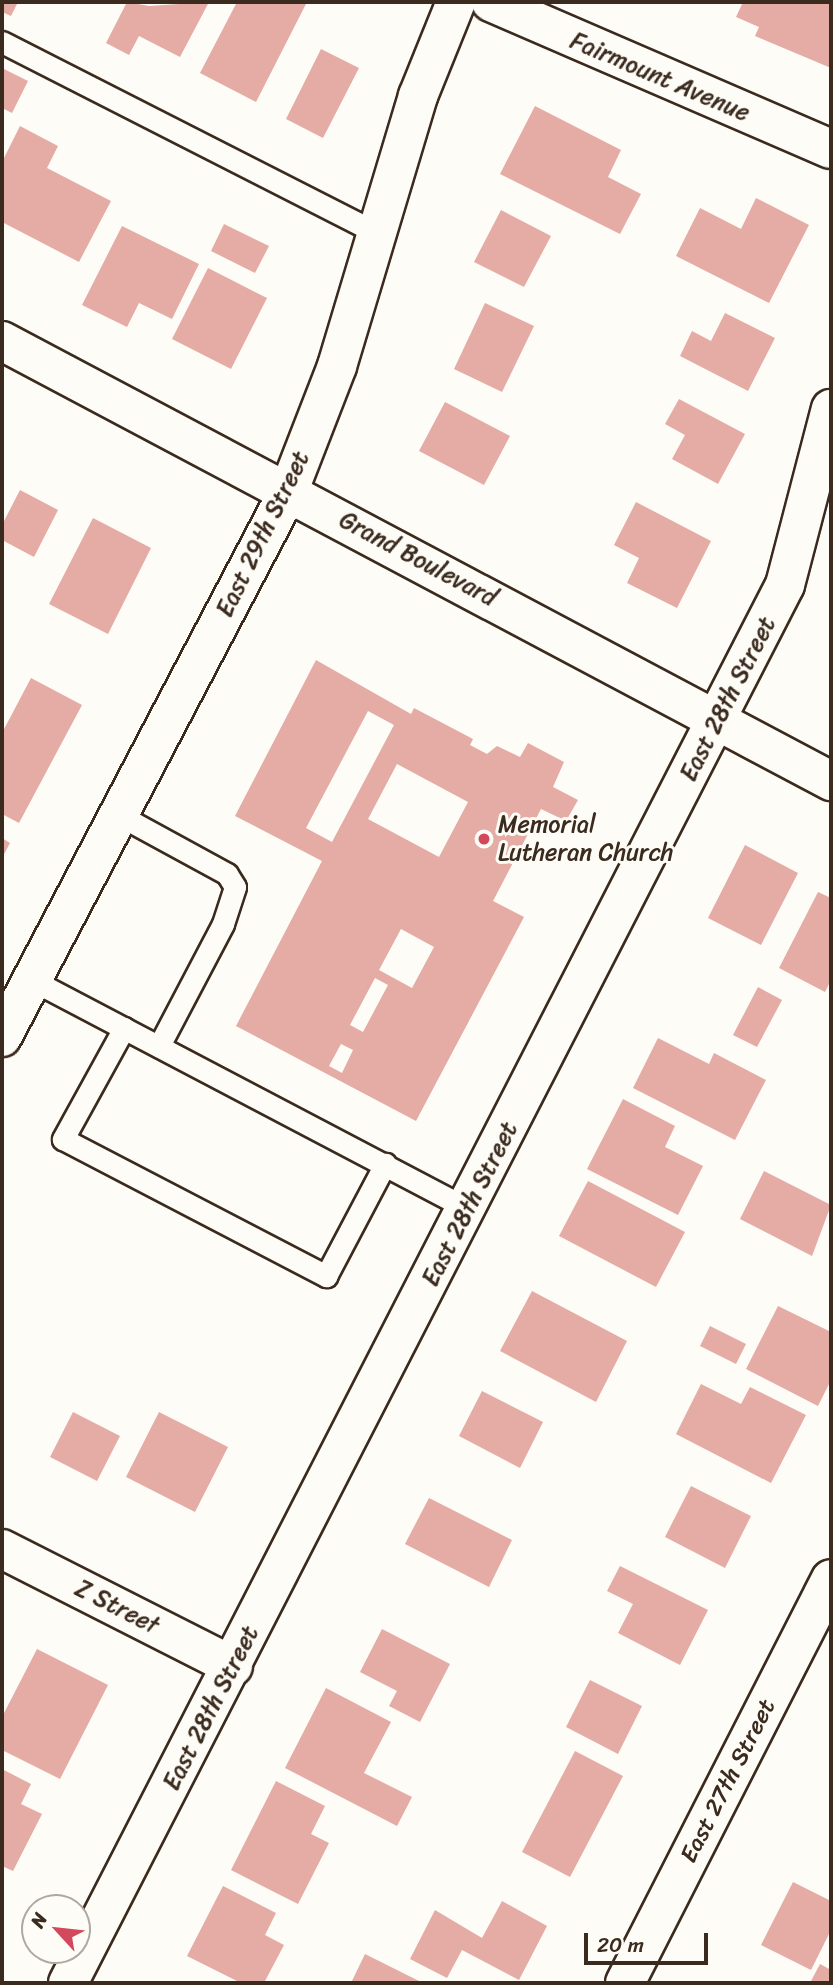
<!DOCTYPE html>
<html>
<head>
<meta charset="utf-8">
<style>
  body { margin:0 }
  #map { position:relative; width:833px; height:1985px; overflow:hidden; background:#fdfcf7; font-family:Sriracha,sans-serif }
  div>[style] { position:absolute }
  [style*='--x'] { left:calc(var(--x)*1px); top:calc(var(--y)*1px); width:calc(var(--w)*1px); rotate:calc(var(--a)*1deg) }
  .building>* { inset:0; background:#e5aba5 }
  .roads { filter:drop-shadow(2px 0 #3b2a1e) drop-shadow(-2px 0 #3b2a1e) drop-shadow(0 2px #3b2a1e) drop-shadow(0 -2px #3b2a1e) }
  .lane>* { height:21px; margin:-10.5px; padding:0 10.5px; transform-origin:10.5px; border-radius:10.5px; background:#fdfcf7 }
  .street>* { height:38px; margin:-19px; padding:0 19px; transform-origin:19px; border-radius:19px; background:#fdfcf7 }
  .secondary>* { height:38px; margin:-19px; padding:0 19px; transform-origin:19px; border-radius:19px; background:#fdfcf7 }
  .dots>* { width:19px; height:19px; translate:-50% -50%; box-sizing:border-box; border:4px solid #fdfcf7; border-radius:50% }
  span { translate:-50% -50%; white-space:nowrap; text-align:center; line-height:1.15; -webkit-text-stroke:6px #fdfcf7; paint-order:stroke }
  .street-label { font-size:24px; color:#3b2a1e }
  .poi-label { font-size:24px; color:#3b2a1e }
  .left { translate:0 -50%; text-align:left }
  .frame { position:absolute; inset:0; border:4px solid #3b2a1e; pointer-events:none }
  .north { position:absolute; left:21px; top:1894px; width:70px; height:70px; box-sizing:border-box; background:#fdfcf7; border:2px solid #afa8a0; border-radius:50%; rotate:297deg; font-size:19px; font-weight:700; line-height:28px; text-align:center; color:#3b2a1e }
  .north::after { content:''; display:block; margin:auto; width:24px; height:32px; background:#d1495b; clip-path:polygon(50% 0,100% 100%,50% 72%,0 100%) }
  .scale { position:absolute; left:584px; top:1933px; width:124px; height:32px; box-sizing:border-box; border:4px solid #3b2a1e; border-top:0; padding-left:9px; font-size:21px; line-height:24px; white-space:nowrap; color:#3b2a1e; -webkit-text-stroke:5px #fdfcf7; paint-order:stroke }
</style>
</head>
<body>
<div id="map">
  <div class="building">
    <i style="clip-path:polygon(2px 2px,18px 2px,11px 16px,2px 12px)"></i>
    <i style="clip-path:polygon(127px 2px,149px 6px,209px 2px,180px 57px,139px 36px,129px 55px,106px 43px)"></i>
    <i style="clip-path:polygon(237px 2px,307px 2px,256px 102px,200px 73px)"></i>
    <i style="clip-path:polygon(743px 2px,831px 2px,831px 68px,755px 36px,759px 27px,736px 17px)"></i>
    <i style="clip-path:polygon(321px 49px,359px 68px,323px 138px,286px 119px)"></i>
    <i style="clip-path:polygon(2px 68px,28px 81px,12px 113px,2px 108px)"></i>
    <i style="clip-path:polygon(535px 106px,621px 150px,608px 177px,641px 194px,620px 234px,500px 174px)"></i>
    <i style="clip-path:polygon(20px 126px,58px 146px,47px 168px,111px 201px,79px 262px,2px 222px,2px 162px)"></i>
    <i style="clip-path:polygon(756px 198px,809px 225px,769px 303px,676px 256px,700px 208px,741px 229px)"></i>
    <i style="clip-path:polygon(501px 210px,551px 236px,524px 287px,474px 262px)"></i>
    <i style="clip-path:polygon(224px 224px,269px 246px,255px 273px,211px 251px)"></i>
    <i style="clip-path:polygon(122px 226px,199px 264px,172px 319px,139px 303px,127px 327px,82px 305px)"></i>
    <i style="clip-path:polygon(208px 268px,267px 298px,231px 369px,172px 339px)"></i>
    <i style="clip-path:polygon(485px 303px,534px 326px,502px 392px,454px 369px)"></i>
    <i style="clip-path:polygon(725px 313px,775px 338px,748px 391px,680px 356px,692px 331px,711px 341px)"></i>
    <i style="clip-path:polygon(679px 399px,745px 434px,718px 484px,672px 459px,685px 435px,665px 424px)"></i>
    <i style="clip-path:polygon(445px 402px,510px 436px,484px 485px,419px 451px)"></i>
    <i style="clip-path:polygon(20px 490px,58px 510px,34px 557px,2px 540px,2px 525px)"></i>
    <i style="clip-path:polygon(636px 502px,711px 541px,677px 608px,627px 583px,639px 558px,614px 545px)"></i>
    <i style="clip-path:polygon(93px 518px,151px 548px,108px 634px,49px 604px)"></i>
    <i style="clip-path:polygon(evenodd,316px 660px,411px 714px,414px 708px,473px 739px,470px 745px,487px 754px,497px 746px,520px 757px,528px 743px,564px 762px,553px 787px,578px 800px,566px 821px,541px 809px,493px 901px,524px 917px,416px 1121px,236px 1026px,322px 861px,235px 816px,316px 660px,368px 711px,394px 725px,332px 842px,306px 828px,368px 711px,316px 660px,397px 764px,468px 802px,439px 857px,368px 819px,397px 764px,316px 660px,401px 929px,434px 947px,412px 988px,379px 970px,401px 929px,316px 660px,375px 978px,388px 985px,363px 1032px,350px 1025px,375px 978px,316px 660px,341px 1044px,353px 1050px,342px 1073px,329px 1066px,341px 1044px)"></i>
    <i style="clip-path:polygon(31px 678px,82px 705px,19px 823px,2px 814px,2px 733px)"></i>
    <i style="clip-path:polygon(2px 838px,10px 843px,2px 858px)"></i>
    <i style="clip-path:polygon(745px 845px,798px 873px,761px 945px,708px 918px)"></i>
    <i style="clip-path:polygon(818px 892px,831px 898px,831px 980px,825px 992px,779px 968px)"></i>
    <i style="clip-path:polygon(758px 987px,782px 1000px,757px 1047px,733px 1035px)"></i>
    <i style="clip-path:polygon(658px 1038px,709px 1064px,714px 1053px,766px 1080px,735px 1140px,633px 1088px)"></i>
    <i style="clip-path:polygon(623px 1099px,675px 1126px,665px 1147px,703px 1166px,678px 1215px,587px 1169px)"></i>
    <i style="clip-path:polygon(764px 1171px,831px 1205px,812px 1256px,740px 1219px)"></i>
    <i style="clip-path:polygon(588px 1181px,685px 1232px,656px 1287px,559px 1236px)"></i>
    <i style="clip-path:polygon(532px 1291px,627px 1341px,596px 1402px,500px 1351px)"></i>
    <i style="clip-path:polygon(778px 1306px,831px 1332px,831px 1380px,818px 1406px,746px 1369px)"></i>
    <i style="clip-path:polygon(710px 1326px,746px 1344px,736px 1364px,700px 1346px)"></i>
    <i style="clip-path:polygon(701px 1384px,741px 1404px,750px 1387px,806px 1415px,771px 1483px,676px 1434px)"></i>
    <i style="clip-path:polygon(482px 1391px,543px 1422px,520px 1468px,459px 1436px)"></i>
    <i style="clip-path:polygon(73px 1412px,120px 1436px,97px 1481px,50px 1457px)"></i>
    <i style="clip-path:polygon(159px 1412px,228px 1447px,195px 1512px,126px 1477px)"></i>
    <i style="clip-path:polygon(691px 1486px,751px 1516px,725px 1568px,665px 1537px)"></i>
    <i style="clip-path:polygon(429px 1498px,512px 1540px,489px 1587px,405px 1544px)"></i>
    <i style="clip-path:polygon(620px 1566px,708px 1610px,680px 1665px,618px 1633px,633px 1604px,607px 1591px)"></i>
    <i style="clip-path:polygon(382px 1629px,450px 1664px,420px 1722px,389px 1706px,397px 1691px,360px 1672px)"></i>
    <i style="clip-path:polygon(37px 1649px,108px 1685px,60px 1779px,2px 1750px,2px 1717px)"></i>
    <i style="clip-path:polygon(590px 1680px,642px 1706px,618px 1754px,566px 1727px)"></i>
    <i style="clip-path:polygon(326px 1688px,391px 1722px,364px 1773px,412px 1797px,397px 1826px,285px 1768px)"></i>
    <i style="clip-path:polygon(575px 1751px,623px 1776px,570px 1877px,522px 1852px)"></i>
    <i style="clip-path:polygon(2px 1769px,31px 1784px,21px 1804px,42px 1814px,13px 1871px,2px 1866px)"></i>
    <i style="clip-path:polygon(276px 1781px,325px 1806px,311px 1834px,329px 1843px,298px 1904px,231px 1870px)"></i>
    <i style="clip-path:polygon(793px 1882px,831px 1901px,831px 1930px,811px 1970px,761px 1945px)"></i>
    <i style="clip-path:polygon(223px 1886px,276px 1913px,265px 1935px,284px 1945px,264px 1983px,241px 1983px,187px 1956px)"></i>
    <i style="clip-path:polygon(502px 1901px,547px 1926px,519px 1980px,462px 1950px,447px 1978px,410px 1959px,435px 1910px,482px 1938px)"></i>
    <i style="clip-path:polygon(365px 1954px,423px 1983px,351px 1983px)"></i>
    <i style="clip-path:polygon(820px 1964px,831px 1970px,831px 1983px,810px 1983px)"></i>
  </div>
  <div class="roads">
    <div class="lane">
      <i style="--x:2;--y:42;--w:421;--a:27"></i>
      <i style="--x:119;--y:815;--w:123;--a:28.6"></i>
      <i style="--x:227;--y:874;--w:15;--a:58"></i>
      <i style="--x:235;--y:887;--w:39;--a:108"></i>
      <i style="--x:223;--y:924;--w:138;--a:117.7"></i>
      <i style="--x:32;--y:980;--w:492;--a:27.7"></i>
      <i style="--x:124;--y:1028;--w:127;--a:118.8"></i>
      <i style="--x:63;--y:1139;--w:297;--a:27.5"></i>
      <i style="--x:326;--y:1276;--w:127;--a:-62.2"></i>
    </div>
    <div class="street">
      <i style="--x:491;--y:2;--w:370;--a:23.4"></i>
      <i style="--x:2;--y:1037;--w:618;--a:-62.31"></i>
      <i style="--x:289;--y:490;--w:133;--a:-68.8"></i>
      <i style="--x:337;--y:366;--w:282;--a:-73.3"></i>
      <i style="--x:418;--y:96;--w:101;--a:-68"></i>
      <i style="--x:2;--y:1549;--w:259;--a:26.9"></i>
      <i style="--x:68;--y:1983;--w:1571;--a:-62.85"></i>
      <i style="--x:785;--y:585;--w:182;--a:-75.4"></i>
      <i style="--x:625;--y:1983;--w:453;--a:-63"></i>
    </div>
    <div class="secondary">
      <i style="--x:2;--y:341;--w:939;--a:27.96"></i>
    </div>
  </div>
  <div class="dots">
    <i style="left:484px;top:839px;background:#d1495b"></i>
  </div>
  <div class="street-label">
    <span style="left:660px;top:77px;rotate:23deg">Fairmount Avenue</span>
    <span style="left:263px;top:534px;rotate:-64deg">East 29th Street</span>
    <span style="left:418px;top:559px;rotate:28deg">Grand Boulevard</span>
    <span style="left:728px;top:699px;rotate:-63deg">East 28th Street</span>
    <span style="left:470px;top:1204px;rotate:-63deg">East 28th Street</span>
    <span style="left:117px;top:1607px;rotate:27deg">Z Street</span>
    <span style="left:211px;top:1708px;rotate:-63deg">East 28th Street</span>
    <span style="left:728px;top:1781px;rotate:-63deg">East 27th Street</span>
  </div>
  <div class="poi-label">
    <span class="left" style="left:498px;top:839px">Memorial<br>Lutheran Church</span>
  </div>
  <div class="frame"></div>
  <div class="north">N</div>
  <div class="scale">20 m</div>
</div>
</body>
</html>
